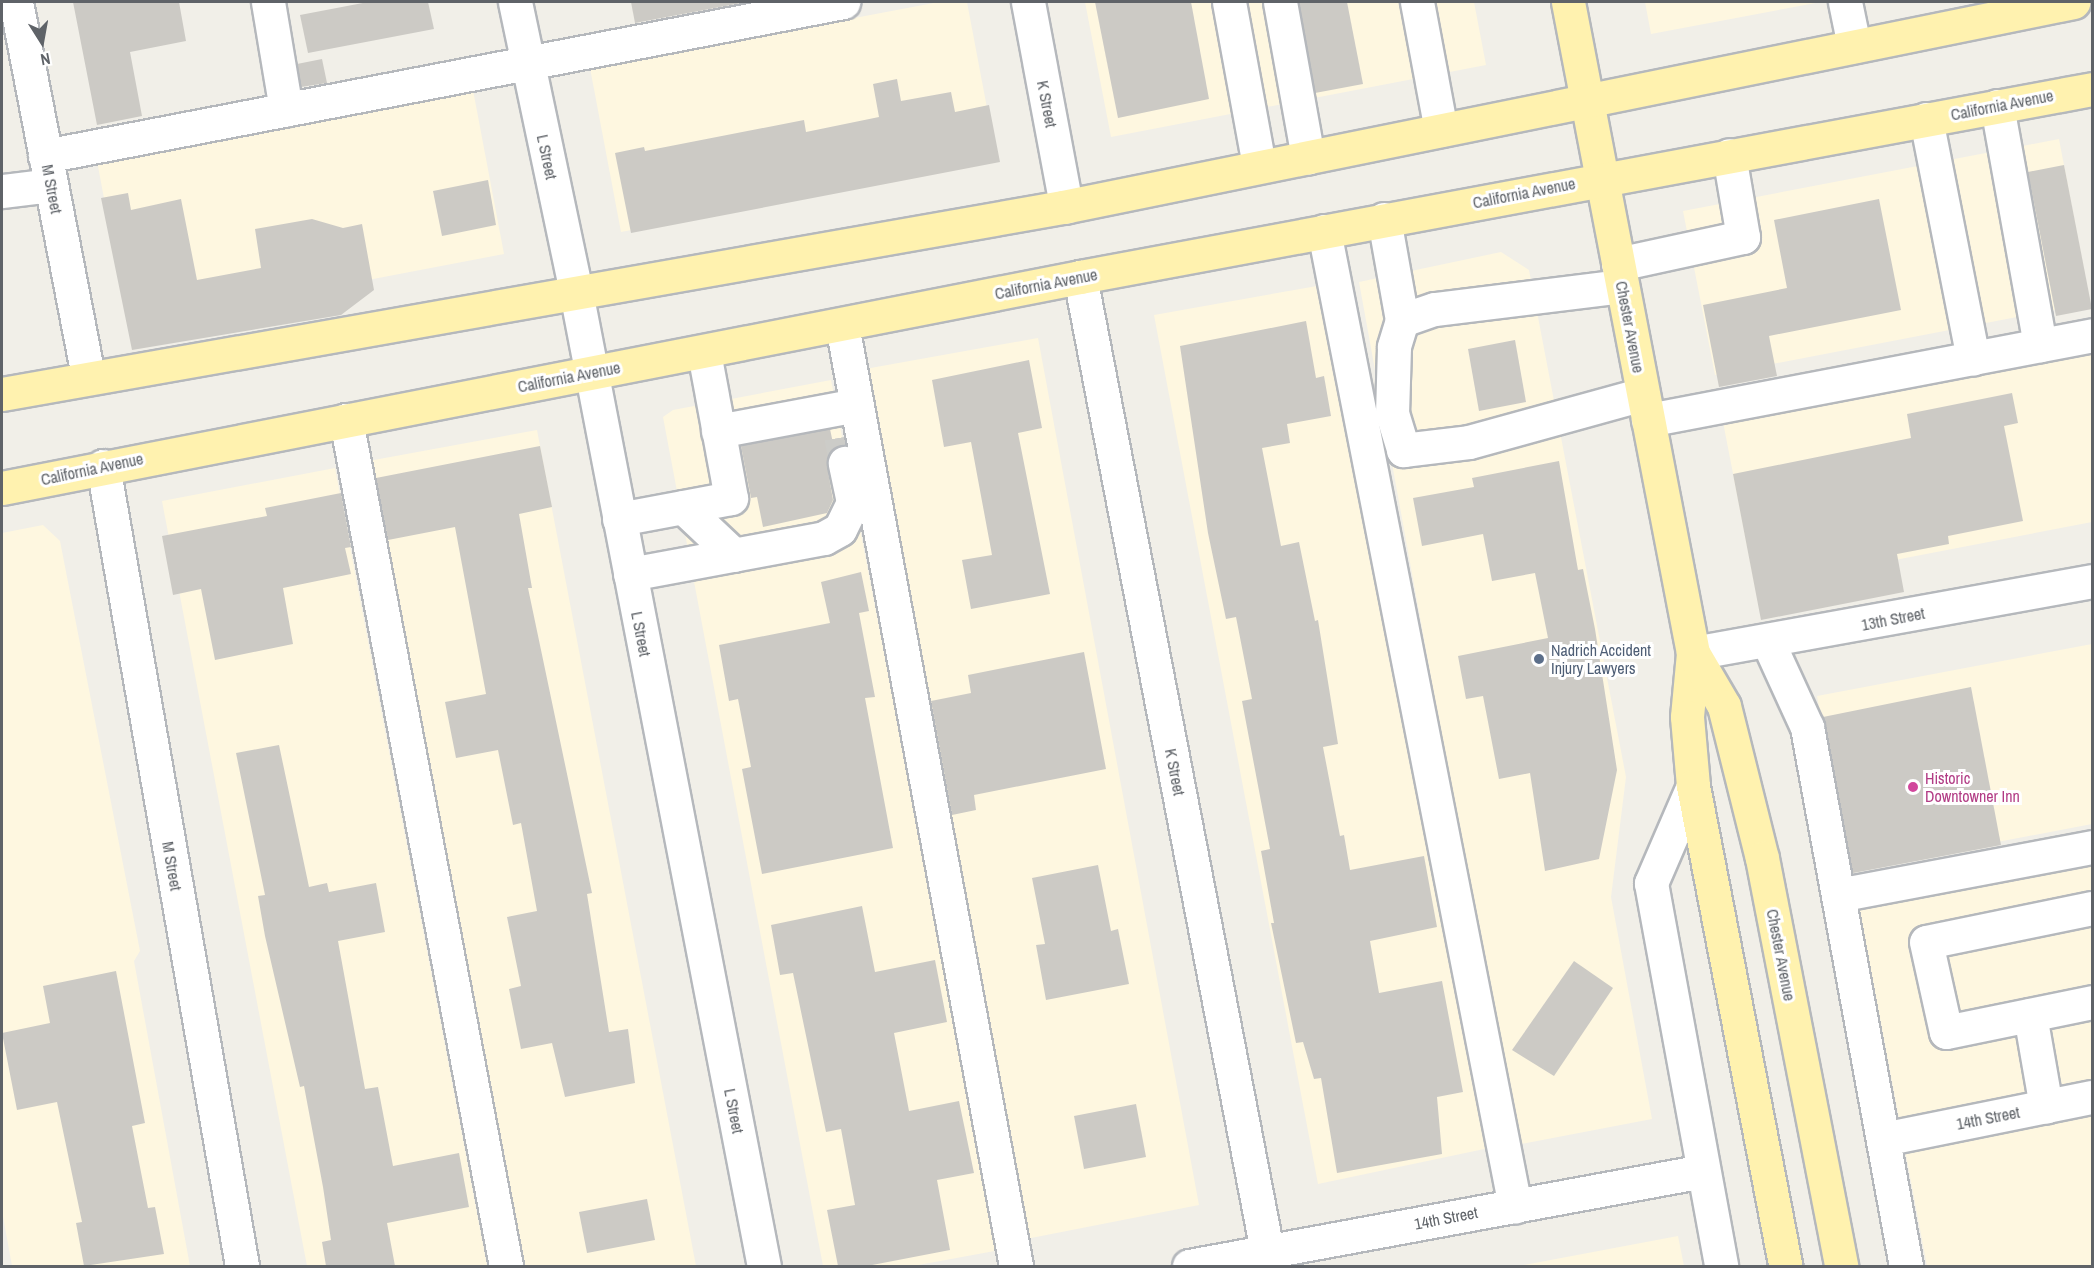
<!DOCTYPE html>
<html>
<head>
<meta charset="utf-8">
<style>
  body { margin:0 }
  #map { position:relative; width:2094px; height:1268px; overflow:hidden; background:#f1efe8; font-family:"Archivo Narrow",sans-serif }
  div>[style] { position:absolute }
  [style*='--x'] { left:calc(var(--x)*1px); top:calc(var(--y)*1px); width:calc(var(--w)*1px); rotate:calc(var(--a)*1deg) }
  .commercial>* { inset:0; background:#fef7e0 }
  .building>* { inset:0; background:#cccac5 }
  .minor-tunnel>* { height:33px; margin-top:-16.5px; transform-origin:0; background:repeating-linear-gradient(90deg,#ccccc8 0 33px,transparent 0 49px) }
  .roads { filter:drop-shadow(2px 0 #b5b8bc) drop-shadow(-2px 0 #b5b8bc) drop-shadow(0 2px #b5b8bc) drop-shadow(0 -2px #b5b8bc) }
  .minor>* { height:33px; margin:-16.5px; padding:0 16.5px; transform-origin:16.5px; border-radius:16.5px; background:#fff }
  .major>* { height:33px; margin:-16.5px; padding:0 16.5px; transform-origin:16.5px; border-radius:16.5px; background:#fff2af }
  .dots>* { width:16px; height:16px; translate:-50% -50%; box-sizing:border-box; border:3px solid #fff; border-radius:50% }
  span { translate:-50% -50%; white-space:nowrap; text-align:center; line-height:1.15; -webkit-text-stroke:6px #fff; paint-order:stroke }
  .street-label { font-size:16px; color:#5f6368 }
  .service-label { font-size:16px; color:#4e5e75 }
  .left { translate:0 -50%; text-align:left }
  .hotel-label { font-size:16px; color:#b23c85 }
  .frame { position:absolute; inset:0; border:3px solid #5f6368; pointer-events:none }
  .north { position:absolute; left:12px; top:12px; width:60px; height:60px; -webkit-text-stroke:4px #fff; paint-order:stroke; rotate:169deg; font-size:16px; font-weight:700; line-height:24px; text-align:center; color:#5f6368 }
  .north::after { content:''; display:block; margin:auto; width:21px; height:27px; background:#5f6368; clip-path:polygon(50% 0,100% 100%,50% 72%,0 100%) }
</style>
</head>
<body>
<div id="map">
  <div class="commercial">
    <i style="clip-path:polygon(939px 2px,967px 2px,997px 161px,621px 232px,590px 68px)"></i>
    <i style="clip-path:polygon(1085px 2px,1474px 2px,1486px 65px,1111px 137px)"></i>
    <i style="clip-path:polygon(1645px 2px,1821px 2px,1651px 34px)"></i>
    <i style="clip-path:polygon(473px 90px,504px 254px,128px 326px,97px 161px)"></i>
    <i style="clip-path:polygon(2059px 139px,2090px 303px,1715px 375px,1683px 211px)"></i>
    <i style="clip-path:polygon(1501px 252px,1529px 270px,1626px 777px,1611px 897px,1652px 1119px,1516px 1145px,1359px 282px)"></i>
    <i style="clip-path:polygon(1317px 286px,1489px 1148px,1318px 1184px,1154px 315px)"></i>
    <i style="clip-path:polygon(1038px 338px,1199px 1205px,1026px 1239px,865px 369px)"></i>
    <i style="clip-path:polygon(2092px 352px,2092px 522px,1755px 587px,1723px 422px)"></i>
    <i style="clip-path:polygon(831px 380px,1000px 1250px,913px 1266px,823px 1266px,663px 417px,673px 410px)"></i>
    <i style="clip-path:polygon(537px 430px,696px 1266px,516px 1266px,363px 462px)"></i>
    <i style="clip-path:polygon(335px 468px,487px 1266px,307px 1266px,162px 501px)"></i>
    <i style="clip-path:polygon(43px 525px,60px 541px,140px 951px,134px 961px,190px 1266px,12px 1266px,2px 1211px,2px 533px)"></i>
    <i style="clip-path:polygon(2092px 644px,2092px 824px,1850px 870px,1817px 696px)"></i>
    <i style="clip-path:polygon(2092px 858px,2092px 1266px,1927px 1266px,1858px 902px)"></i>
    <i style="clip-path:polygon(1678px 1236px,1684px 1266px,1518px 1266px)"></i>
  </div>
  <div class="building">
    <i style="clip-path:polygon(73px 2px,179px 2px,186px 41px,130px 52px,142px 116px,97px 125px)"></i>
    <i style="clip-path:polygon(368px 2px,428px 2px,434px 29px,308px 53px,300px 15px)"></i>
    <i style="clip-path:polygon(631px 2px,747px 2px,635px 23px)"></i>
    <i style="clip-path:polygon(1095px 2px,1191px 2px,1209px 99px,1118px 118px)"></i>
    <i style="clip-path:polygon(1299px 2px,1347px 2px,1363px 84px,1315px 93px)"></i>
    <i style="clip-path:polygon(322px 59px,327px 83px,301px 87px,297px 64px)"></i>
    <i style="clip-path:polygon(897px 79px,901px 101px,951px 92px,955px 112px,989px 105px,1000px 162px,631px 233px,615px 153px,644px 147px,645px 151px,804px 120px,806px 132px,879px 117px,873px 84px)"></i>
    <i style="clip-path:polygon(2064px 165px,2092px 309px,2056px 316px,2028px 172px)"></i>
    <i style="clip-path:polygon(488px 180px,496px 225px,442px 236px,433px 191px)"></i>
    <i style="clip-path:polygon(128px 193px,131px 210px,181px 199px,197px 280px,261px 268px,255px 229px,312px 219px,343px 228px,362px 224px,374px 290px,341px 315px,132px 350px,101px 198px)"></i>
    <i style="clip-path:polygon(1879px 199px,1901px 310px,1769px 336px,1777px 376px,1719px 387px,1703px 305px,1787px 288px,1774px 220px)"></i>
    <i style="clip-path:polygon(1306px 321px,1316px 378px,1324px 376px,1331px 416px,1287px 424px,1290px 443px,1262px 448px,1281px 546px,1299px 542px,1315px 621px,1318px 620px,1338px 744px,1323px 747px,1340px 836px,1344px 835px,1350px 870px,1424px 856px,1437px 927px,1370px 941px,1379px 993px,1442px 981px,1463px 1092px,1437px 1097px,1442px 1154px,1337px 1173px,1321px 1078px,1314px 1079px,1303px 1042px,1296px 1043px,1271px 923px,1274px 923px,1261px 851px,1270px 849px,1242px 701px,1252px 699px,1236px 617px,1226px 619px,1208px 533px,1180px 346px)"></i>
    <i style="clip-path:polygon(1515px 340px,1526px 402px,1479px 411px,1468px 349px)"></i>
    <i style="clip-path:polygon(1029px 360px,1042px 428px,1018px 433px,1050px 594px,971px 609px,962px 560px,992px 555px,971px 442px,944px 447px,932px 380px)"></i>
    <i style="clip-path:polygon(2012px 393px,2018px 423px,2004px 426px,2023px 521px,1948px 536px,1949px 544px,1897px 554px,1904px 592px,1761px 620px,1733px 474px,1911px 438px,1907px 414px)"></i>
    <i style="clip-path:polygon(830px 429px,834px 448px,827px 466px,833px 500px,827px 513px,763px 527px,757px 497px,751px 498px,741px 446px)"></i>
    <i style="clip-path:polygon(540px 446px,552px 507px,519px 514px,532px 588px,528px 588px,592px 893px,587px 894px,609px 1032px,628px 1029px,635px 1083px,565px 1097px,552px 1043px,521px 1049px,509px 989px,521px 986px,507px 917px,537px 911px,521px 823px,513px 825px,498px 750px,456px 758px,445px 702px,486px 694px,455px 527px,388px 540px,376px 478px)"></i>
    <i style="clip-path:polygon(1559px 461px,1578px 570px,1583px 569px,1595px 629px,1617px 770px,1599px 859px,1545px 871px,1530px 773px,1499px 779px,1483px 696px,1466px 699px,1458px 656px,1548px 638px,1535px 573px,1492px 581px,1483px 534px,1422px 546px,1413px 498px,1474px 487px,1472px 478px)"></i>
    <i style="clip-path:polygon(341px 493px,351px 547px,345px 548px,351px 574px,283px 588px,293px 644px,215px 660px,201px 589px,173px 595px,162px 536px,267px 516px,265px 508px)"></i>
    <i style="clip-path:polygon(861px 572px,869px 611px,859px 613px,875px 697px,865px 698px,893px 848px,762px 874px,742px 769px,751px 767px,738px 699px,729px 701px,719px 645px,830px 623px,821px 582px)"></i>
    <i style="clip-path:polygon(1084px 652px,1106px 769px,974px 795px,976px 810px,952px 815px,931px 701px,971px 693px,968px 675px)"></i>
    <i style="clip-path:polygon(1971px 687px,2001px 845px,1853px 873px,1823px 717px)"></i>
    <i style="clip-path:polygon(279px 745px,309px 887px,327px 883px,329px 892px,376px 883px,385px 932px,338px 941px,365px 1089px,378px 1087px,393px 1166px,459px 1153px,469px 1207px,387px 1223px,395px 1266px,326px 1266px,322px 1242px,331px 1240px,323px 1187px,304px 1086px,300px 1087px,265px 936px,258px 896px,265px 895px,236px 753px)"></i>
    <i style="clip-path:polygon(1098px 865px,1111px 931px,1118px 929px,1129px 984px,1046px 1000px,1036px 945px,1045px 944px,1032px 878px)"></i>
    <i style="clip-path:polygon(862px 906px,875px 972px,935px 960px,947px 1022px,894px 1033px,909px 1111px,959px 1101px,974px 1173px,937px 1180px,950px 1250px,867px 1266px,838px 1266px,827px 1210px,855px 1205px,841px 1129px,826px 1132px,793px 973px,780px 975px,771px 925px)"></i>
    <i style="clip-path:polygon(1574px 961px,1613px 988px,1554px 1076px,1512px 1050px)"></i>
    <i style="clip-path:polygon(116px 971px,145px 1123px,132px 1126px,148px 1208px,155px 1207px,164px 1254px,84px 1266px,76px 1223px,82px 1222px,57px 1102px,17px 1110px,2px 1033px,50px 1023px,43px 986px)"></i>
    <i style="clip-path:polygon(1136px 1104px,1146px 1157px,1084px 1169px,1074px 1116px)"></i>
    <i style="clip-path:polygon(647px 1199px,655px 1240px,587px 1253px,579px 1212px)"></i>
  </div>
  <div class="minor-tunnel">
    <i style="--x:841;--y:437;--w:17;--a:80"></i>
  </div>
  <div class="roads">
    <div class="minor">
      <i style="--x:16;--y:2;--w:382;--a:79.1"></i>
      <i style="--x:268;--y:2;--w:109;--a:80.5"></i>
      <i style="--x:515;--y:2;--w:296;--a:78.1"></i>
      <i style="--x:576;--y:292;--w:992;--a:79.08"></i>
      <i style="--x:1028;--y:2;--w:208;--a:79.4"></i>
      <i style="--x:1229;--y:2;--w:167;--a:79.6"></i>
      <i style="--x:1280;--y:2;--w:158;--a:79.8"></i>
      <i style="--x:1417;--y:2;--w:130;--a:79.4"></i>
      <i style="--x:1845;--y:2;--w:45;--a:78.4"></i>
      <i style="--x:1997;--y:106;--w:243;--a:79.8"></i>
      <i style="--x:1926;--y:119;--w:244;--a:78.9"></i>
      <i style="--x:45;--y:156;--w:813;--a:-10.92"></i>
      <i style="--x:2;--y:191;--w:49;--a:-7"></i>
      <i style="--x:1384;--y:219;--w:103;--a:79.9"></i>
      <i style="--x:1324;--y:231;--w:994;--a:78.92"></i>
      <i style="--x:1618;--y:264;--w:128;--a:-12.2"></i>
      <i style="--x:1743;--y:237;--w:83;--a:-99.7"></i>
      <i style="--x:1080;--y:277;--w:1007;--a:79.13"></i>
      <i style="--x:1622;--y:286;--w:189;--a:173"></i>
      <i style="--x:1434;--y:309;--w:34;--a:161"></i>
      <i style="--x:1402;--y:320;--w:28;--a:107"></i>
      <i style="--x:1394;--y:347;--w:66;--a:91.7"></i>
      <i style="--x:1392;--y:413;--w:39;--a:73"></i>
      <i style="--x:1403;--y:450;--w:66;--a:-6.9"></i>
      <i style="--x:1469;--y:442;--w:180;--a:-15.4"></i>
      <i style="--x:842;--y:325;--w:957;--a:79.52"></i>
      <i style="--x:346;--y:420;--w:861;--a:79.29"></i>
      <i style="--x:1648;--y:420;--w:452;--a:-10.8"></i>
      <i style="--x:718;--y:431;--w:141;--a:-10.6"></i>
      <i style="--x:103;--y:466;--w:812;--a:80.14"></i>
      <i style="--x:683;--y:507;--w:70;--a:43.3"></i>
      <i style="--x:619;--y:519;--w:114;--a:-10.6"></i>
      <i style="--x:731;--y:498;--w:148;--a:-100.5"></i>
      <i style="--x:630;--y:574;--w:197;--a:-10.5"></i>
      <i style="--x:824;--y:538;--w:18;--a:-29"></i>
      <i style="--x:840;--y:529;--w:30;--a:-64"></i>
      <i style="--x:853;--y:502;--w:40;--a:-102"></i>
      <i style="--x:1768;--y:642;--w:94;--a:65.4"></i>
      <i style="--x:1807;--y:727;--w:548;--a:79.59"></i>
      <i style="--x:1693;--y:653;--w:405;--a:-10.2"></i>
      <i style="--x:1693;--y:786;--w:106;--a:113.4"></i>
      <i style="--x:1651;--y:883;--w:389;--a:79.6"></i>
      <i style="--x:1838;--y:895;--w:258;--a:-10.7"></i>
      <i style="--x:2092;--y:908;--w:169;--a:168.4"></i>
      <i style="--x:1926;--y:942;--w:92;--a:77.5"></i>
      <i style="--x:1946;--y:1032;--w:149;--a:-11.6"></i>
      <i style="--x:2030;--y:1015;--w:93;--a:80.1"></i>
      <i style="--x:1883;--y:1139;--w:213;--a:-11.4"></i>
      <i style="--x:1189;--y:1266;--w:523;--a:-10.47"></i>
    </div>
    <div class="major">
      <i style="--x:1568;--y:2;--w:663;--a:79.13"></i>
      <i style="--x:1693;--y:653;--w:64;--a:95.4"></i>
      <i style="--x:1687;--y:717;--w:69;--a:85"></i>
      <i style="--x:1693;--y:786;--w:489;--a:79.1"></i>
      <i style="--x:2;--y:394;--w:1077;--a:-10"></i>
      <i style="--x:1063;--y:207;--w:1031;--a:-11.47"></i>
      <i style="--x:2;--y:488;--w:1098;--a:-11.07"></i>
      <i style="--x:1080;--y:277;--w:1029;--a:-10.52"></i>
      <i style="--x:1693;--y:653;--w:61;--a:59.7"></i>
      <i style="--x:1724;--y:706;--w:157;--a:76"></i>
      <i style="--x:1762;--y:858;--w:416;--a:79"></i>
    </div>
  </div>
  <div class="dots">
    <i style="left:1539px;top:659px;background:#5c6f8a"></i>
    <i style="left:1913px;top:787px;background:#d1479c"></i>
  </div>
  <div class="street-label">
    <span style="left:1047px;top:104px;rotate:79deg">K Street</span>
    <span style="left:2002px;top:105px;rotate:-11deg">California Avenue</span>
    <span style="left:547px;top:157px;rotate:78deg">L Street</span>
    <span style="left:52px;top:189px;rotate:79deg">M Street</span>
    <span style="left:1524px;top:193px;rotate:-11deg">California Avenue</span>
    <span style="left:1046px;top:284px;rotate:-11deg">California Avenue</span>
    <span style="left:1630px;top:327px;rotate:79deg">Chester Avenue</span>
    <span style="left:569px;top:377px;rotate:-11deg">California Avenue</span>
    <span style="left:92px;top:469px;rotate:-12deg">California Avenue</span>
    <span style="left:1893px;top:619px;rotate:-11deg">13th Street</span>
    <span style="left:641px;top:634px;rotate:79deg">L Street</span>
    <span style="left:1175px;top:772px;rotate:79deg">K Street</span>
    <span style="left:172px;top:866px;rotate:80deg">M Street</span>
    <span style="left:1781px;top:955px;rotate:79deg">Chester Avenue</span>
    <span style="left:734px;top:1111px;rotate:79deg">L Street</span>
    <span style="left:1988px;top:1118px;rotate:-11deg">14th Street</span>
    <span style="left:1446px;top:1218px;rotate:-11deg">14th Street</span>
  </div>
  <div class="service-label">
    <span class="left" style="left:1551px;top:659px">Nadrich Accident<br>Injury Lawyers</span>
  </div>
  <div class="hotel-label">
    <span class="left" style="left:1925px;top:787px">Historic<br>Downtowner Inn</span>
  </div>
  <div class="frame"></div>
  <div class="north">N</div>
</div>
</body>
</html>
